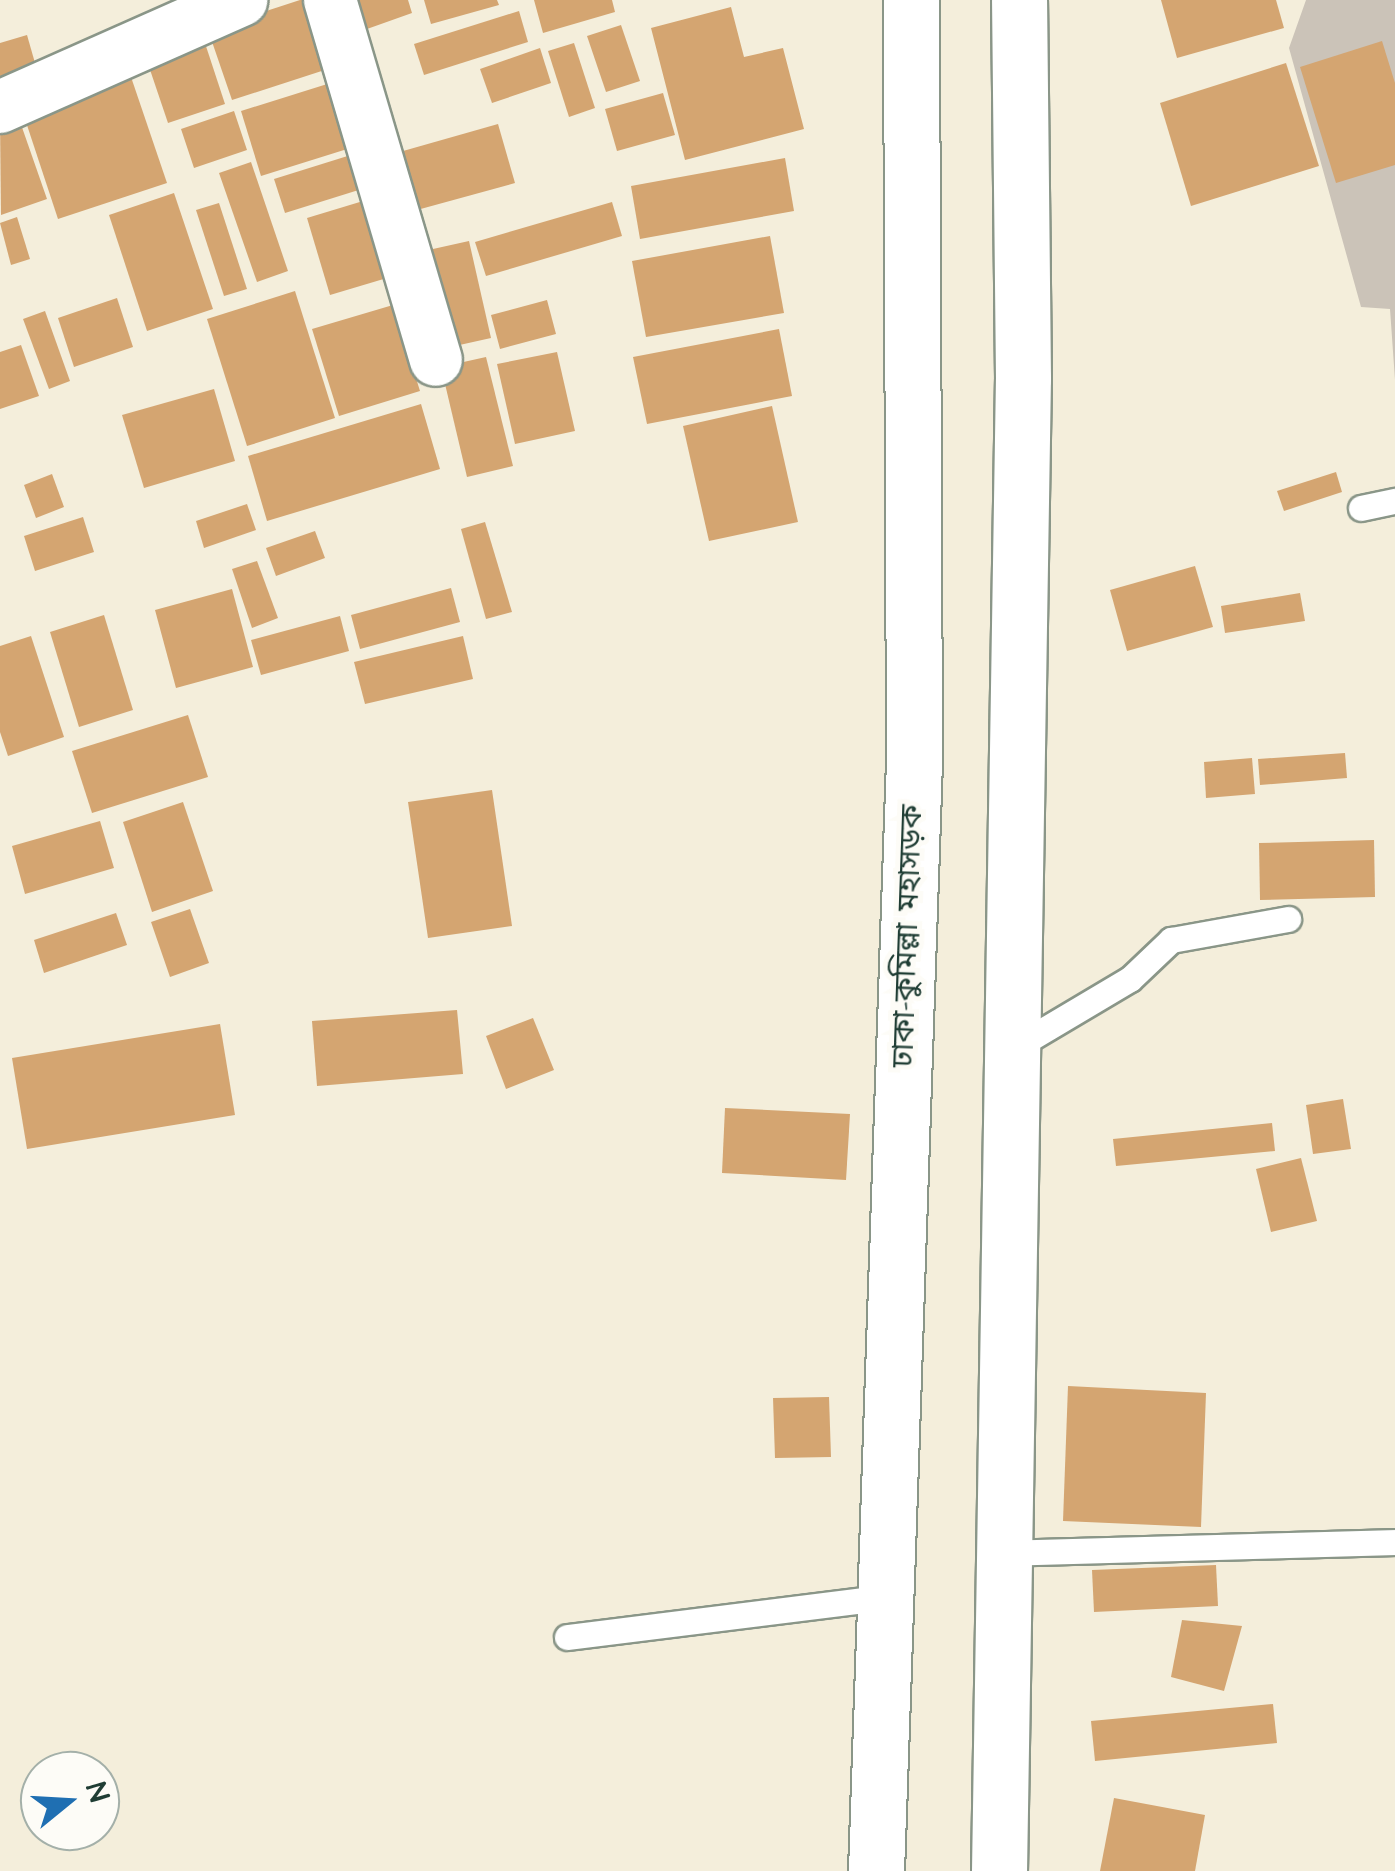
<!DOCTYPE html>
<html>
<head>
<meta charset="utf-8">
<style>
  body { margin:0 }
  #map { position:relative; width:1395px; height:1871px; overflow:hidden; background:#f4eedb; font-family:"Architects Daughter","Noto Sans Bengali",sans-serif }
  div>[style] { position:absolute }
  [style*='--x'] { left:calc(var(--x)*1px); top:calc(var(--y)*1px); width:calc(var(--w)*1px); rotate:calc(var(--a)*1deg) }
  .industrial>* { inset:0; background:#cbc3b8 }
  .building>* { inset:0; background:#d4a571 }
  .roads { filter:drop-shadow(2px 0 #8a9688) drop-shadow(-2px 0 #8a9688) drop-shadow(0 2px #8a9688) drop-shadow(0 -2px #8a9688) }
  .lane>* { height:25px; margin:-12.5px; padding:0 12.5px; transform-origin:12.5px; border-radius:12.5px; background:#fff }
  .street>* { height:52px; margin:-26px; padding:0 26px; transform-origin:26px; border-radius:26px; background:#fff }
  .highway>* { height:55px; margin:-27.5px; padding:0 27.5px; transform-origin:27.5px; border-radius:27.5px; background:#fff }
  span { translate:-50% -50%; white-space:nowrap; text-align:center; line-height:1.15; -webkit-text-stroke:10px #fdfcf7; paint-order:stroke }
  .street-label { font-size:30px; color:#1f3d34 }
  .north { position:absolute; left:20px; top:1751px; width:100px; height:100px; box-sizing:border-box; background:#fdfcf7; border:2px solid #a4b0a9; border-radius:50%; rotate:72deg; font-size:28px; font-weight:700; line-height:40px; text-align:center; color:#1f3d34 }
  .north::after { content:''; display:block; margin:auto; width:35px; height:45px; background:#1f6fb2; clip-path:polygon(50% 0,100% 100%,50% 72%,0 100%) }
</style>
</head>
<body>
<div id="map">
  <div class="industrial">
    <i style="clip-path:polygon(1306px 0,1395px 0,1395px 380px,1390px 309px,1361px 307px,1289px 48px)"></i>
  </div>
  <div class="building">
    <i style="clip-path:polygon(300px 0,316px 0,337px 66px,232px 100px,208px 30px)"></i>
    <i style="clip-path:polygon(356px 0,408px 0,412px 13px,367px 29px)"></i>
    <i style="clip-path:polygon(424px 0,497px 0,499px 5px,431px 24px)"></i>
    <i style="clip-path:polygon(534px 0,612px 0,615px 12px,543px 33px)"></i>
    <i style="clip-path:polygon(1161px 0,1276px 0,1284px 28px,1177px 58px)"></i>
    <i style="clip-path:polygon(731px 7px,744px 57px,783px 48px,804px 129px,685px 160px,651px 28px)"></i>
    <i style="clip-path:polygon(519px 11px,528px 42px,424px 75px,414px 44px)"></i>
    <i style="clip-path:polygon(621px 25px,640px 81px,606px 92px,587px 36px)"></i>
    <i style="clip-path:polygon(201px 31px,225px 104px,168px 123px,143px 49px)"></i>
    <i style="clip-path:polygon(27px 35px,43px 91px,0 104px,0 43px)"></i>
    <i style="clip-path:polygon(1382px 41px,1395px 83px,1395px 165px,1336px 183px,1300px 67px)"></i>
    <i style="clip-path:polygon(574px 43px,595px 108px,569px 117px,548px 51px)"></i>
    <i style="clip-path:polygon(540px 48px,551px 83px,492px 103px,480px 69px)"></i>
    <i style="clip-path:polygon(1286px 63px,1319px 166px,1191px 206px,1160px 103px)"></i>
    <i style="clip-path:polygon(130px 74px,167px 183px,58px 219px,22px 110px)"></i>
    <i style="clip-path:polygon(340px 80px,360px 145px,261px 176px,241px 111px)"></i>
    <i style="clip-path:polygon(663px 93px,675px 135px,617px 151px,605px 109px)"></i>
    <i style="clip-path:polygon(234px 111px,247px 150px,194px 168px,181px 129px)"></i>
    <i style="clip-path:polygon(17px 113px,47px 199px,1px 215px,0 118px)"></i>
    <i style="clip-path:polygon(498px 124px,515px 183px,406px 213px,389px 155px)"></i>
    <i style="clip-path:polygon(354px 154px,365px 188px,285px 213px,274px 179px)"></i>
    <i style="clip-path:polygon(785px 158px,794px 211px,640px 239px,631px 186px)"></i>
    <i style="clip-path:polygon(251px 162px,288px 271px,257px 282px,219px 173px)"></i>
    <i style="clip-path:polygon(174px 193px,213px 309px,147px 331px,109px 215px)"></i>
    <i style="clip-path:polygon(373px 198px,397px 275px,330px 295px,307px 218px)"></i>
    <i style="clip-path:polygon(612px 202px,622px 236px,486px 276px,475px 242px)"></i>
    <i style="clip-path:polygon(219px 203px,247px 289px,224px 296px,196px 210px)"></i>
    <i style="clip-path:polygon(17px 217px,30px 259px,11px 265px,0 223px)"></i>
    <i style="clip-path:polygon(770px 236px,784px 313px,646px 337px,632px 261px)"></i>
    <i style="clip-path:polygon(469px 241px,491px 338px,437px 350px,415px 253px)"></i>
    <i style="clip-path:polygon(295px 291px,335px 418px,247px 446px,207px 319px)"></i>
    <i style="clip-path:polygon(117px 298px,133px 347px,74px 367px,58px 318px)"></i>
    <i style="clip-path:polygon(547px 300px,556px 334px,500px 349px,491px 315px)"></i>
    <i style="clip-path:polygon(393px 305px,420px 391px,339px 416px,312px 329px)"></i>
    <i style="clip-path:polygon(45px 311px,70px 381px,49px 389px,23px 319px)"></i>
    <i style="clip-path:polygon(779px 329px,792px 396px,647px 424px,633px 357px)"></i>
    <i style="clip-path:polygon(21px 345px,39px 396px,0 409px,0 352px)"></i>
    <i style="clip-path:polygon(557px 352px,575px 431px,515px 444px,497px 364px)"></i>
    <i style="clip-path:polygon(486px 357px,513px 466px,467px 477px,441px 367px)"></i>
    <i style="clip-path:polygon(214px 389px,235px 461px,144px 488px,122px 415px)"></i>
    <i style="clip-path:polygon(421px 404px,440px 469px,267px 521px,248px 456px)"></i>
    <i style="clip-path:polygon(772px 406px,798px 522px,709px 541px,683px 426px)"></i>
    <i style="clip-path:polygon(1336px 472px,1342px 492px,1284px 511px,1277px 491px)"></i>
    <i style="clip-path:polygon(52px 474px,64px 507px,36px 518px,24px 485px)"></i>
    <i style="clip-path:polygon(247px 504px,256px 530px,204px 548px,196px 521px)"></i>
    <i style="clip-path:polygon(83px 517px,94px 552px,35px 571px,24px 536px)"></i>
    <i style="clip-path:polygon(485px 522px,512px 612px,486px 619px,461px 529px)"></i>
    <i style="clip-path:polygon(315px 531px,325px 558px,276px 576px,266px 548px)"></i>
    <i style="clip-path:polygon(257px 561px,278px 618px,252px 628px,232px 569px)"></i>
    <i style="clip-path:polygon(1195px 566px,1213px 627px,1127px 651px,1110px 590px)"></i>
    <i style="clip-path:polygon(451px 588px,460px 622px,360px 649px,351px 615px)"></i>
    <i style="clip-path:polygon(232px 589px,253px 667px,176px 688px,155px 610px)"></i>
    <i style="clip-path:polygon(1300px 593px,1305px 621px,1225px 633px,1221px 606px)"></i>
    <i style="clip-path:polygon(104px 615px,133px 710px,79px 727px,50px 632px)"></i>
    <i style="clip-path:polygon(340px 616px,349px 651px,261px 675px,251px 640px)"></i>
    <i style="clip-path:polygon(31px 636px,64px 737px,8px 756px,0 732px,0 646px)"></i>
    <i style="clip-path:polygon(463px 636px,473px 679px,365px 704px,354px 662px)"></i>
    <i style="clip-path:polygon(188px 715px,208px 777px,92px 813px,72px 751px)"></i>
    <i style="clip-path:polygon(1345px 753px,1347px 778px,1260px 785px,1258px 759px)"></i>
    <i style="clip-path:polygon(1252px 758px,1255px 794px,1206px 798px,1204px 762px)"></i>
    <i style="clip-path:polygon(492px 790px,512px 926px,428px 938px,408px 802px)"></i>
    <i style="clip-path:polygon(183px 802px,213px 891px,152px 912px,123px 822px)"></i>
    <i style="clip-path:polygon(100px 821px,114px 868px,25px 894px,12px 846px)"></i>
    <i style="clip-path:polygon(1374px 840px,1375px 897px,1260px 900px,1259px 843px)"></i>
    <i style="clip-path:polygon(190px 909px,209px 963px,170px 977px,151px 922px)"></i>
    <i style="clip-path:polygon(116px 913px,127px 945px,44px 973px,34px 940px)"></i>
    <i style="clip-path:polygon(457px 1010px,463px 1074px,317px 1086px,312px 1021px)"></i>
    <i style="clip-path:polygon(533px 1018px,554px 1070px,506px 1089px,486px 1036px)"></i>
    <i style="clip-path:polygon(220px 1024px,235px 1115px,27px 1149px,12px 1058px)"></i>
    <i style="clip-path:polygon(1343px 1099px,1351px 1149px,1313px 1154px,1306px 1105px)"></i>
    <i style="clip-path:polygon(725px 1108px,850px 1114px,846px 1180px,722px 1173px)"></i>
    <i style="clip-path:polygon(1272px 1123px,1275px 1151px,1116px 1166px,1113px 1139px)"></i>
    <i style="clip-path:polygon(1301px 1158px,1317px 1221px,1271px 1232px,1256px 1169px)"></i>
    <i style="clip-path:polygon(1068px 1386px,1206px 1393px,1201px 1527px,1063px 1521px)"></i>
    <i style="clip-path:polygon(829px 1397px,831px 1457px,775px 1458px,773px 1398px)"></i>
    <i style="clip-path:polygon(1216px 1565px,1218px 1606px,1094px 1612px,1092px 1570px)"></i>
    <i style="clip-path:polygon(1182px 1620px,1242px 1626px,1224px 1691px,1171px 1677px)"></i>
    <i style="clip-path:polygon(1273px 1704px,1277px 1743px,1095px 1761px,1091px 1721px)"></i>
    <i style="clip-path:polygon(1114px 1798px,1205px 1815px,1195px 1871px,1100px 1871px)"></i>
  </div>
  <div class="roads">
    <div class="lane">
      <i style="--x:1361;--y:508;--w:35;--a:-12"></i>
      <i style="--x:1012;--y:1049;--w:137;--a:-30.7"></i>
      <i style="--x:1130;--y:979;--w:57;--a:-43.6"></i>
      <i style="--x:1171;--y:940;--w:119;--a:-10.2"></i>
      <i style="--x:1004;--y:1553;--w:391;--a:-1.6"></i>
      <i style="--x:567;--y:1637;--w:321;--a:-7.1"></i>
    </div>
    <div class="street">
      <i style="--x:330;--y:0;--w:375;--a:73.6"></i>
      <i style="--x:0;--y:107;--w:264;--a:-23.9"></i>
    </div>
    <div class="highway">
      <i style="--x:876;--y:1871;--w:1111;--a:-88.04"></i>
      <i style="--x:914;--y:761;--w:761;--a:-90.23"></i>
      <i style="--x:999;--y:1871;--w:1493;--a:-89.08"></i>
      <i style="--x:1023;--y:378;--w:378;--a:-90.6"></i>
    </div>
  </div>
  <div class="street-label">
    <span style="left:908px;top:936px;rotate:-88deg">ঢাকা–কুমিল্লা মহাসড়ক</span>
  </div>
  <div class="north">N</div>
</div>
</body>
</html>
